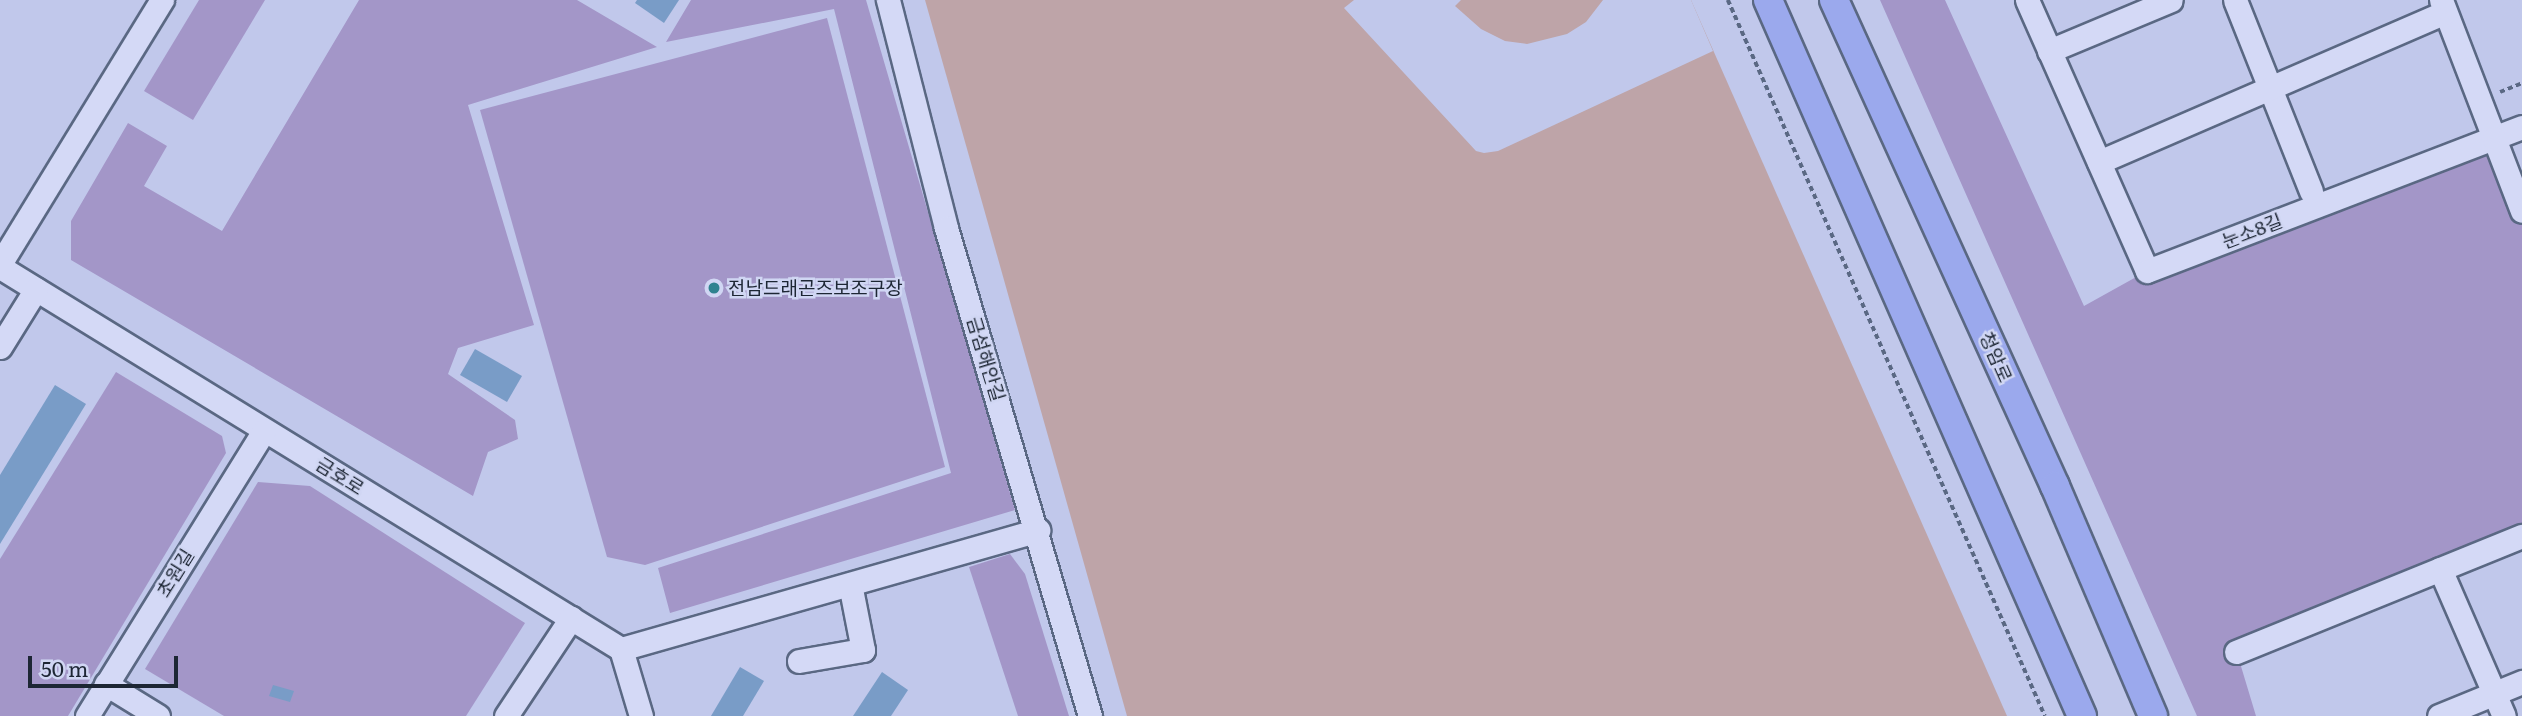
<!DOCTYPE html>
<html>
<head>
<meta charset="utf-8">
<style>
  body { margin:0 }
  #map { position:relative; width:2522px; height:716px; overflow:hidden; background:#c1c8eb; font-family:Literata,"Noto Sans KR",serif }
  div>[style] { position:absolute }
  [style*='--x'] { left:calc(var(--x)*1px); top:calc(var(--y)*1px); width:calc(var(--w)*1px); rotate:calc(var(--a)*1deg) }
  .green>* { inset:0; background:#a396c8 }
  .water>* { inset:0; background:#bea4a8 }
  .pier>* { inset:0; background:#c1c8eb }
  .building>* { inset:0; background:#799cc7 }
  .path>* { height:3.5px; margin-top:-1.75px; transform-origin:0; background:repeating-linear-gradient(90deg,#5a6883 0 5px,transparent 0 8.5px) }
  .roads { filter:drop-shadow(2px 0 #5a6883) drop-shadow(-2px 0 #5a6883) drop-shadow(0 2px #5a6883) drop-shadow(0 -2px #5a6883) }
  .minor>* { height:23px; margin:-11.5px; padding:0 11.5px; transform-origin:11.5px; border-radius:11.5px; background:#d4d9f6 }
  .major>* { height:28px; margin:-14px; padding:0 14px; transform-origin:14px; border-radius:14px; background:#9ba9ed }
  .dots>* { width:19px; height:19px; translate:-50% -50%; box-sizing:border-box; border:4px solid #d0d6f3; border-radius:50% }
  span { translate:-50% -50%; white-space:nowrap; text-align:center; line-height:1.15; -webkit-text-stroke:5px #d0d6f3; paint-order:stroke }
  .street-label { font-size:19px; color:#1d2634 }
  .poi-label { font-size:19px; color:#1d2634 }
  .left { translate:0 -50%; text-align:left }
  .scale { position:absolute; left:28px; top:656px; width:150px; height:32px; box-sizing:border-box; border:4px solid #1d2634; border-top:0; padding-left:9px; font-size:21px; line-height:24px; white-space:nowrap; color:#1d2634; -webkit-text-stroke:5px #d0d6f3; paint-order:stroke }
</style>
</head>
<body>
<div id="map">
  <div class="green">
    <i style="clip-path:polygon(199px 0,265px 0,193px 120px,144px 91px)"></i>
    <i style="clip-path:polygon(359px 0,577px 0,657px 47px,468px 105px,534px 325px,458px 348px,448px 374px,515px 420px,518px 439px,488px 452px,473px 496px,71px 260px,71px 221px,128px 123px,167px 146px,144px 186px,222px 231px)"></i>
    <i style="clip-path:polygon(691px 0,866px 0,1015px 510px,670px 613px,658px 568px,951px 473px,834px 9px,666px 42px)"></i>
    <i style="clip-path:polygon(1880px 0,1945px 0,2084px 306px,2147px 271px,2494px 138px,2522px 211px,2522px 536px,2237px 653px,2256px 716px,2197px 716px)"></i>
    <i style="clip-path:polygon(827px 18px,945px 467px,645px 565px,607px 557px,480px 110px)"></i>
    <i style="clip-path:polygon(116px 372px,222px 436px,226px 453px,68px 716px,0 716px,0 559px)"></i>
    <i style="clip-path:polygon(258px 482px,310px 486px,525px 623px,466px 716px,224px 716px,145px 669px)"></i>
    <i style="clip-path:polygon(1010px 554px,1025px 574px,1069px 716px,1018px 716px,969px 567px)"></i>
  </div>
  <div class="water">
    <i style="clip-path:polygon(925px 0,1691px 0,2007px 716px,1127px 716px)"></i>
  </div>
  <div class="pier">
    <i style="clip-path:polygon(1354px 0,1461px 0,1455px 6px,1481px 29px,1505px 41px,1527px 44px,1567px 34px,1586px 22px,1603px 0,1691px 0,1713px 51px,1498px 151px,1484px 153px,1476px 151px,1344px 8px)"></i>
  </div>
  <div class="building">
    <i style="clip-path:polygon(637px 0,679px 0,664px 23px,635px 3px)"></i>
    <i style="clip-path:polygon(475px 349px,522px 376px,507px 402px,460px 375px)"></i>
    <i style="clip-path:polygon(55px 385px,86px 404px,0 544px,0 475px)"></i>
    <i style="clip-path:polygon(740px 667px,764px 681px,743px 716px,711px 716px)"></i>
    <i style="clip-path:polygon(882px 672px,908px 690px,891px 716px,853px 716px)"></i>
    <i style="clip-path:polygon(273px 685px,294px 691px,290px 702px,269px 696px)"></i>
  </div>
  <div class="path">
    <i style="--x:1728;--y:0;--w:783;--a:66.12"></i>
    <i style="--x:2500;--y:92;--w:24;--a:-22"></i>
  </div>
  <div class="roads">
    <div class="minor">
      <i style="--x:888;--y:0;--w:235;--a:75.7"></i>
      <i style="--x:946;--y:228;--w:509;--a:73.56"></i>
      <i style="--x:2027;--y:0;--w:296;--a:66.1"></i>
      <i style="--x:2147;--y:271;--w:372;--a:-21"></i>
      <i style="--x:2494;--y:138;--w:148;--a:-111"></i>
      <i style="--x:2235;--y:0;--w:206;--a:68.3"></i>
      <i style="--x:2049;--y:51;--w:132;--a:-22.7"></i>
      <i style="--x:2522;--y:127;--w:30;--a:159"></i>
      <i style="--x:2494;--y:138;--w:78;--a:69"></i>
      <i style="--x:2099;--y:162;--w:377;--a:-23.4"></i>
      <i style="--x:0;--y:264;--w:310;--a:-58.5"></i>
      <i style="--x:0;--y:267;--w:729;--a:31.6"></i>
      <i style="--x:621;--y:649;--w:70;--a:73.4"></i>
      <i style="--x:0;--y:347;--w:68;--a:-58.2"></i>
      <i style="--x:2440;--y:569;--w:160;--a:66.5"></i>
      <i style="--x:621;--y:649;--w:434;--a:-15.9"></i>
      <i style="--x:2236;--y:652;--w:309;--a:-22.1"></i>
      <i style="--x:799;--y:661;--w:65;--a:-9.8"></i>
      <i style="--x:863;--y:650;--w:67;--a:-101.1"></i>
      <i style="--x:106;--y:684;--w:61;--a:31.6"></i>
      <i style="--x:87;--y:716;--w:336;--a:-58.2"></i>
      <i style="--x:506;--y:716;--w:118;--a:-56.4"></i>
      <i style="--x:2439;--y:716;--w:90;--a:-22.3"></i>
    </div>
    <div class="major">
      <i style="--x:1768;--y:0;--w:782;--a:66.32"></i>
      <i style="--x:1834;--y:0;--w:534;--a:65.55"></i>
      <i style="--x:2055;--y:486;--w:250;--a:66.9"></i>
    </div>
  </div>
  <div class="dots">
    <i style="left:714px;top:288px;background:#2e828f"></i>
  </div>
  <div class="street-label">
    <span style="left:2252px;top:231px;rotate:-21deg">눈소8길</span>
    <span style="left:1996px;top:357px;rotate:66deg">청암로</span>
    <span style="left:986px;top:359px;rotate:73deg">금섬해안길</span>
    <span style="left:340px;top:476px;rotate:32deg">금호로</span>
    <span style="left:175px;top:573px;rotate:-58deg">초원길</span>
  </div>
  <div class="poi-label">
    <span class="left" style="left:728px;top:288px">전남드래곤즈보조구장</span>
  </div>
  <div class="scale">50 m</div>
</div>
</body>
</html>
